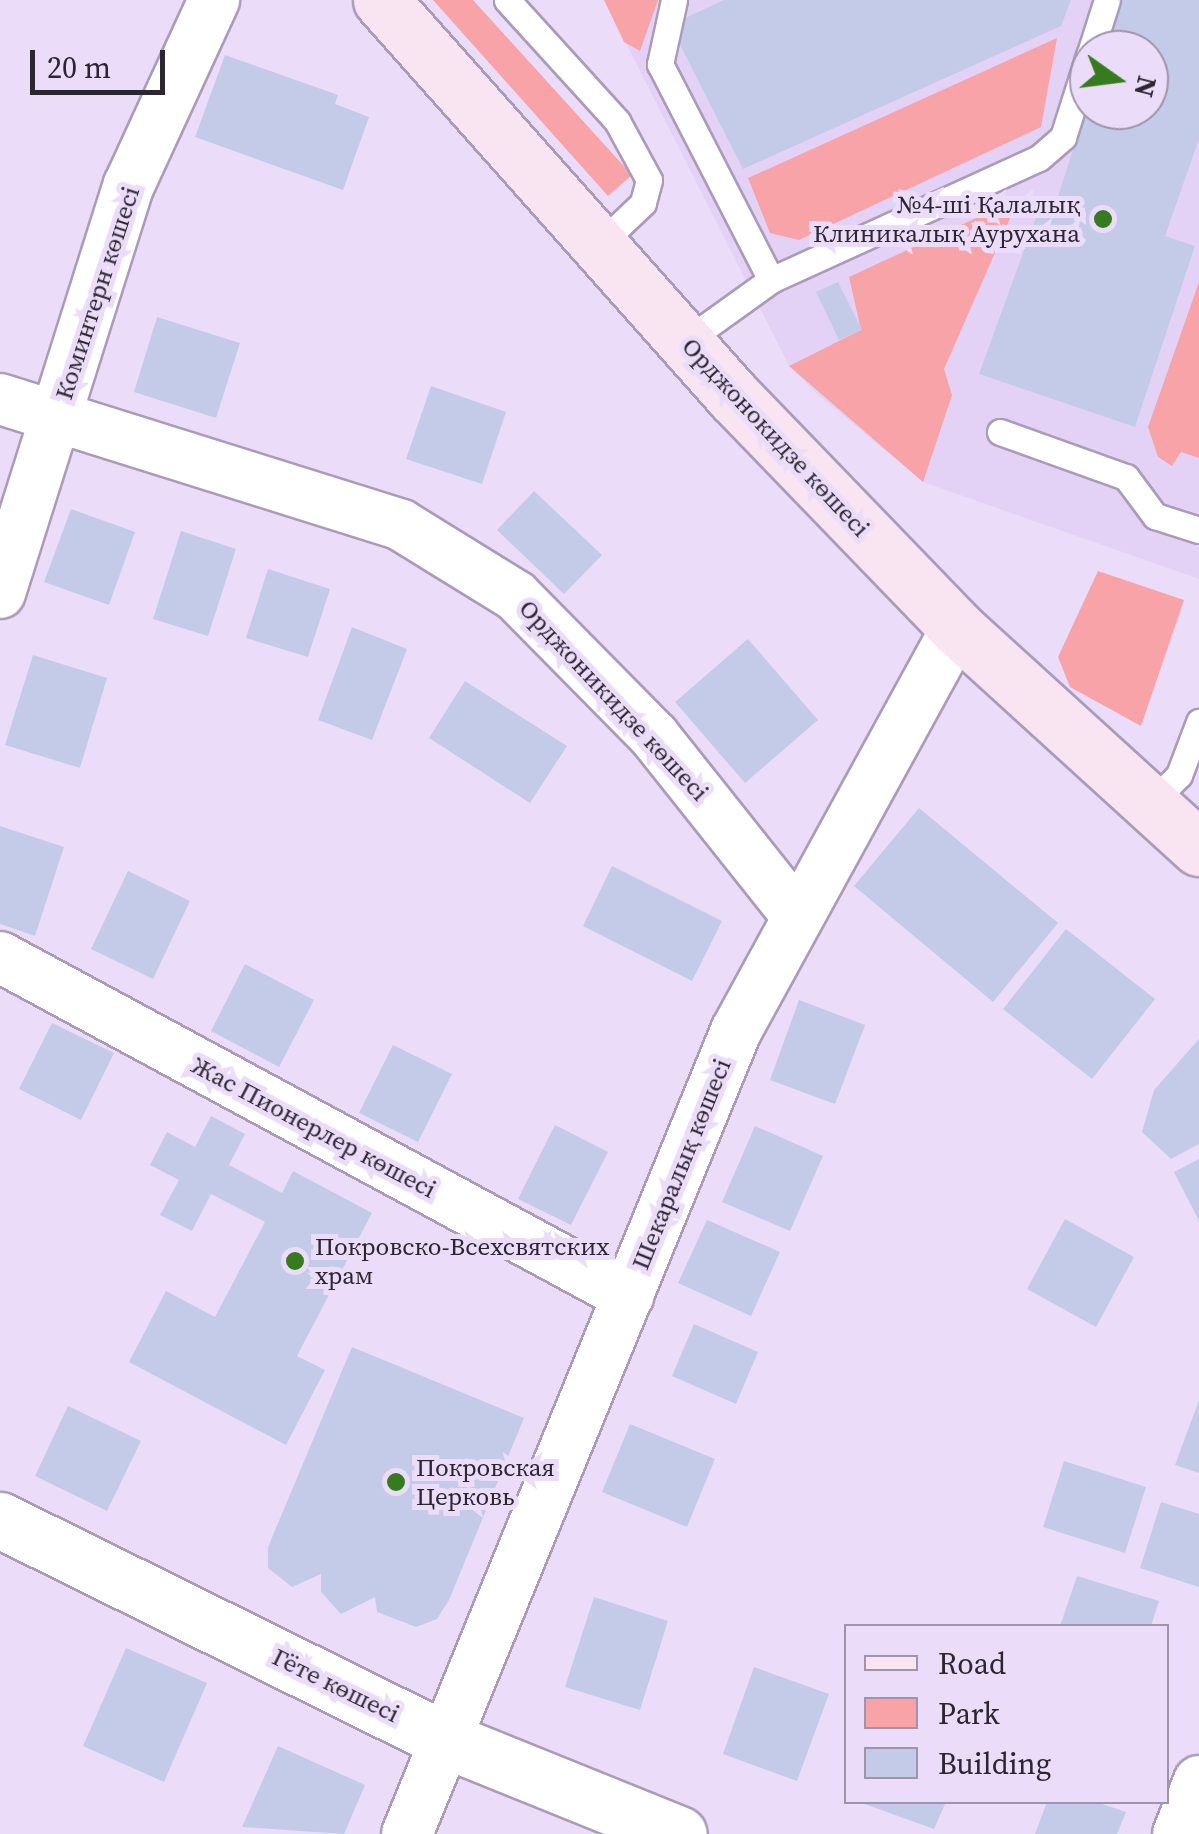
<!DOCTYPE html>
<html>
<head>
<meta charset="utf-8">
<style>
  body { margin:0 }
  #map { position:relative; width:1199px; height:1834px; overflow:hidden; background:#ebddfa; font-family:"Source Serif 4",serif }
  div>[style] { position:absolute }
  [style*='--x'] { left:calc(var(--x)*1px); top:calc(var(--y)*1px); width:calc(var(--w)*1px); rotate:calc(var(--a)*1deg) }
  .built>* { inset:0; background:#e4d2f6 }
  .green>* { inset:0; background:#f8a3a8 }
  .building>* { inset:0; background:#c3cbe8 }
  .roads { filter:drop-shadow(2px 0 #aa9cb8) drop-shadow(-2px 0 #aa9cb8) drop-shadow(0 2px #aa9cb8) drop-shadow(0 -2px #aa9cb8) }
  .service>* { height:25px; margin:-12.5px; padding:0 12.5px; transform-origin:12.5px; border-radius:12.5px; background:#fff }
  .minor>* { height:50px; margin:-25px; padding:0 25px; transform-origin:25px; border-radius:25px; background:#fff }
  .tertiary>* { height:55px; margin:-27.5px; padding:0 27.5px; transform-origin:27.5px; border-radius:27.5px; background:#fff }
  .secondary>* { height:55px; margin:-27.5px; padding:0 27.5px; transform-origin:27.5px; border-radius:27.5px; background:#f8e5f1 }
  .dots>* { width:28px; height:28px; translate:-50% -50%; box-sizing:border-box; border:5px solid #ebddfa; border-radius:50% }
  span { translate:-50% -50%; white-space:nowrap; text-align:center; line-height:1.15; -webkit-text-stroke:10px #ebddfa; paint-order:stroke }
  .poi-label { font-size:25px; color:#2c2631 }
  .right { translate:-100% -50%; text-align:right }
  .left { translate:0 -50%; text-align:left }
  .street-label { font-size:25px; color:#2c2631 }
  .legend { position:absolute; left:844px; top:1624px; width:325px; height:180px; box-sizing:border-box; background:#ebddfa; border:2px solid #9f94aa; margin:0; padding:12px 18px; list-style:none; font-size:30px; color:#2c2631 }
  .legend li { display:flex; align-items:center; gap:20px; height:50px }
  .legend b { width:50px; border:2px solid #9f94aa }
  .north { position:absolute; left:1069px; top:30px; width:100px; height:100px; box-sizing:border-box; background:#ebddfa; border:2px solid #9f94aa; border-radius:50%; rotate:104deg; font-size:28px; font-weight:700; line-height:40px; text-align:center; color:#2c2631 }
  .north::after { content:''; display:block; margin:auto; width:35px; height:45px; background:#367b1d; clip-path:polygon(50% 0,100% 100%,50% 72%,0 100%) }
  .scale { position:absolute; left:30px; top:50px; width:135px; height:45px; box-sizing:border-box; border:5px solid #2c2631; border-top:0; padding-left:12px; font-size:30px; line-height:35px; white-space:nowrap; color:#2c2631; -webkit-text-stroke:8px #ebddfa; paint-order:stroke }
</style>
</head>
<body>
<div id="map">
  <div class="built">
    <i style="clip-path:polygon(evenodd,604px 0,1199px 0,1199px 579px,923px 482px,817px 394px,789px 366px,604px 0,1089px 50px,1149px 50px,1149px 110px,1089px 110px,1089px 50px)"></i>
  </div>
  <div class="green">
    <i style="clip-path:polygon(433px 0,473px 0,632px 175px,608px 196px)"></i>
    <i style="clip-path:polygon(604px 0,658px 0,640px 51px,624px 42px)"></i>
    <i style="clip-path:polygon(1057px 38px,1041px 127px,799px 240px,770px 233px,748px 178px)"></i>
    <i style="clip-path:polygon(1019px 198px,944px 369px,952px 395px,923px 482px,789px 366px,861px 330px,849px 277px)"></i>
    <i style="clip-path:polygon(1199px 282px,1199px 458px,1181px 452px,1172px 466px,1158px 457px,1148px 427px)"></i>
    <i style="clip-path:polygon(1098px 571px,1184px 600px,1141px 726px,1070px 687px,1058px 657px)"></i>
  </div>
  <div class="building">
    <i style="clip-path:polygon(724px 0,1071px 0,1061px 26px,743px 169px,670px 25px)"></i>
    <i style="clip-path:polygon(1122px 0,1199px 0,1199px 139px,1165px 236px,1195px 246px,1135px 427px,979px 374px,1043px 198px,1056px 203px,1088px 102px,1089px 110px,1149px 110px,1149px 50px,1105px 50px)"></i>
    <i style="clip-path:polygon(225px 55px,338px 95px,335px 104px,369px 117px,343px 190px,195px 137px)"></i>
    <i style="clip-path:polygon(838px 282px,862px 330px,839px 340px,816px 292px)"></i>
    <i style="clip-path:polygon(157px 317px,240px 343px,216px 418px,134px 392px)"></i>
    <i style="clip-path:polygon(431px 386px,506px 412px,482px 484px,406px 459px)"></i>
    <i style="clip-path:polygon(534px 491px,602px 555px,564px 594px,497px 530px)"></i>
    <i style="clip-path:polygon(71px 509px,135px 532px,109px 605px,44px 582px)"></i>
    <i style="clip-path:polygon(181px 531px,236px 549px,208px 636px,153px 619px)"></i>
    <i style="clip-path:polygon(268px 569px,330px 589px,308px 657px,246px 638px)"></i>
    <i style="clip-path:polygon(352px 627px,407px 649px,372px 740px,318px 720px)"></i>
    <i style="clip-path:polygon(748px 639px,818px 720px,745px 783px,675px 702px)"></i>
    <i style="clip-path:polygon(33px 655px,107px 678px,80px 768px,5px 745px)"></i>
    <i style="clip-path:polygon(465px 681px,567px 746px,530px 803px,429px 738px)"></i>
    <i style="clip-path:polygon(919px 808px,1058px 923px,993px 1002px,854px 886px)"></i>
    <i style="clip-path:polygon(0 826px,64px 847px,35px 936px,0 924px)"></i>
    <i style="clip-path:polygon(612px 866px,722px 921px,692px 981px,583px 926px)"></i>
    <i style="clip-path:polygon(128px 871px,190px 901px,153px 979px,91px 949px)"></i>
    <i style="clip-path:polygon(1066px 929px,1155px 999px,1092px 1079px,1003px 1009px)"></i>
    <i style="clip-path:polygon(245px 964px,314px 1000px,279px 1067px,211px 1031px)"></i>
    <i style="clip-path:polygon(799px 1000px,865px 1025px,835px 1104px,770px 1080px)"></i>
    <i style="clip-path:polygon(52px 1023px,114px 1053px,81px 1120px,19px 1089px)"></i>
    <i style="clip-path:polygon(1199px 1039px,1199px 1144px,1171px 1159px,1142px 1132px,1154px 1090px)"></i>
    <i style="clip-path:polygon(393px 1045px,452px 1074px,418px 1142px,359px 1113px)"></i>
    <i style="clip-path:polygon(211px 1116px,245px 1134px,229px 1165px,282px 1193px,293px 1171px,372px 1213px,297px 1356px,325px 1370px,286px 1445px,129px 1362px,166px 1291px,215px 1317px,265px 1222px,211px 1194px,192px 1231px,160px 1215px,179px 1180px,150px 1165px,167px 1132px,195px 1147px)"></i>
    <i style="clip-path:polygon(555px 1125px,608px 1152px,571px 1225px,518px 1199px)"></i>
    <i style="clip-path:polygon(755px 1126px,823px 1156px,790px 1231px,722px 1202px)"></i>
    <i style="clip-path:polygon(1199px 1159px,1199px 1221px,1174px 1172px)"></i>
    <i style="clip-path:polygon(1065px 1219px,1134px 1257px,1096px 1327px,1027px 1289px)"></i>
    <i style="clip-path:polygon(707px 1220px,780px 1252px,751px 1316px,678px 1283px)"></i>
    <i style="clip-path:polygon(694px 1324px,758px 1352px,736px 1404px,672px 1376px)"></i>
    <i style="clip-path:polygon(352px 1347px,524px 1418px,449px 1600px,437px 1619px,416px 1627px,377px 1612px,375px 1597px,341px 1614px,321px 1592px,321px 1574px,292px 1587px,268px 1568px,268px 1547px)"></i>
    <i style="clip-path:polygon(1199px 1400px,1199px 1473px,1175px 1465px)"></i>
    <i style="clip-path:polygon(68px 1406px,141px 1441px,107px 1511px,35px 1476px)"></i>
    <i style="clip-path:polygon(630px 1424px,715px 1459px,687px 1527px,602px 1492px)"></i>
    <i style="clip-path:polygon(1064px 1461px,1146px 1487px,1125px 1553px,1043px 1527px)"></i>
    <i style="clip-path:polygon(1161px 1502px,1199px 1514px,1199px 1587px,1140px 1568px)"></i>
    <i style="clip-path:polygon(1077px 1576px,1159px 1601px,1151px 1626px,1060px 1626px)"></i>
    <i style="clip-path:polygon(594px 1597px,668px 1621px,640px 1710px,565px 1687px)"></i>
    <i style="clip-path:polygon(126px 1648px,207px 1683px,164px 1782px,83px 1746px)"></i>
    <i style="clip-path:polygon(754px 1667px,829px 1694px,797px 1781px,723px 1754px)"></i>
    <i style="clip-path:polygon(278px 1746px,365px 1785px,344px 1834px,242px 1827px)"></i>
    <i style="clip-path:polygon(859px 1802px,946px 1802px,934px 1829px)"></i>
    <i style="clip-path:polygon(1047px 1802px,1096px 1802px,1126px 1812px,1117px 1834px,1035px 1834px)"></i>
  </div>
  <div class="roads">
    <div class="service">
      <i style="--x:507;--y:0;--w:164;--a:47.7"></i>
      <i style="--x:617;--y:121;--w:67;--a:61.5"></i>
      <i style="--x:649;--y:180;--w:24;--a:105"></i>
      <i style="--x:643;--y:203;--w:58;--a:136.4"></i>
      <i style="--x:674;--y:0;--w:66;--a:102.3"></i>
      <i style="--x:660;--y:64;--w:243;--a:62.8"></i>
      <i style="--x:1091;--y:50;--w:52;--a:-72.3"></i>
      <i style="--x:686;--y:341;--w:105;--a:-35.7"></i>
      <i style="--x:771;--y:280;--w:294;--a:-24.5"></i>
      <i style="--x:1039;--y:158;--w:32;--a:-41"></i>
      <i style="--x:1063;--y:137;--w:86;--a:-72.4"></i>
      <i style="--x:1000;--y:432;--w:134;--a:19.7"></i>
      <i style="--x:1126;--y:477;--w:49;--a:53.4"></i>
      <i style="--x:1155;--y:516;--w:46;--a:17.7"></i>
      <i style="--x:1150;--y:804;--w:41;--a:-45"></i>
      <i style="--x:1179;--y:775;--w:57;--a:-69.3"></i>
    </div>
    <div class="minor">
      <i style="--x:0;--y:399;--w:420;--a:17.4"></i>
      <i style="--x:401;--y:525;--w:135;--a:31.7"></i>
      <i style="--x:516;--y:596;--w:197;--a:45.4"></i>
      <i style="--x:654;--y:736;--w:225;--a:51.5"></i>
      <i style="--x:0;--y:593;--w:428;--a:-72.5"></i>
      <i style="--x:129;--y:185;--w:204;--a:-65.3"></i>
      <i style="--x:0;--y:957;--w:714;--a:28.36"></i>
      <i style="--x:407;--y:1834;--w:868;--a:-67.72"></i>
      <i style="--x:736;--y:1031;--w:460;--a:-61.3"></i>
      <i style="--x:1178;--y:1834;--w:57;--a:-68.4"></i>
    </div>
    <div class="tertiary">
      <i style="--x:0;--y:1520;--w:497;--a:26.3"></i>
      <i style="--x:446;--y:1740;--w:251;--a:22"></i>
    </div>
    <div class="secondary">
      <i style="--x:381;--y:0;--w:531;--a:48.36"></i>
      <i style="--x:734;--y:397;--w:321;--a:46"></i>
      <i style="--x:957;--y:628;--w:327;--a:42.3"></i>
    </div>
  </div>
  <div class="dots">
    <i style="left:1103px;top:219px;background:#367b1d"></i>
    <i style="left:295px;top:1261px;background:#367b1d"></i>
    <i style="left:396px;top:1482px;background:#367b1d"></i>
  </div>
  <div class="poi-label">
    <span class="right" style="left:1080px;top:219px">№4-ші Қалалық<br>Клиникалық Аурухана</span>
    <span class="left" style="left:315px;top:1261px">Покровско-Всехсвятских<br>храм</span>
    <span class="left" style="left:416px;top:1482px">Покровская<br>Церковь</span>
  </div>
  <div class="street-label">
    <span style="left:97px;top:293px;rotate:-72deg">Коминтерн көшесі</span>
    <span style="left:776px;top:437px;rotate:47deg">Орджонокидзе көшесі</span>
    <span style="left:614px;top:700px;rotate:47deg">Орджоникидзе көшесі</span>
    <span style="left:314px;top:1127px;rotate:28deg">Жас Пионерлер көшесі</span>
    <span style="left:681px;top:1164px;rotate:-68deg">Шекаралық көшесі</span>
    <span style="left:336px;top:1685px;rotate:26deg">Гёте көшесі</span>
  </div>
  <ul class="legend">
  <li><b style="height:12px;background:#f8e5f1"></b>Road</li>
  <li><b style="height:28px;background:#f8a3a8"></b>Park</li>
  <li><b style="height:28px;background:#c3cbe8"></b>Building</li>
  </ul>
  <div class="north">N</div>
  <div class="scale">20 m</div>
</div>
</body>
</html>
